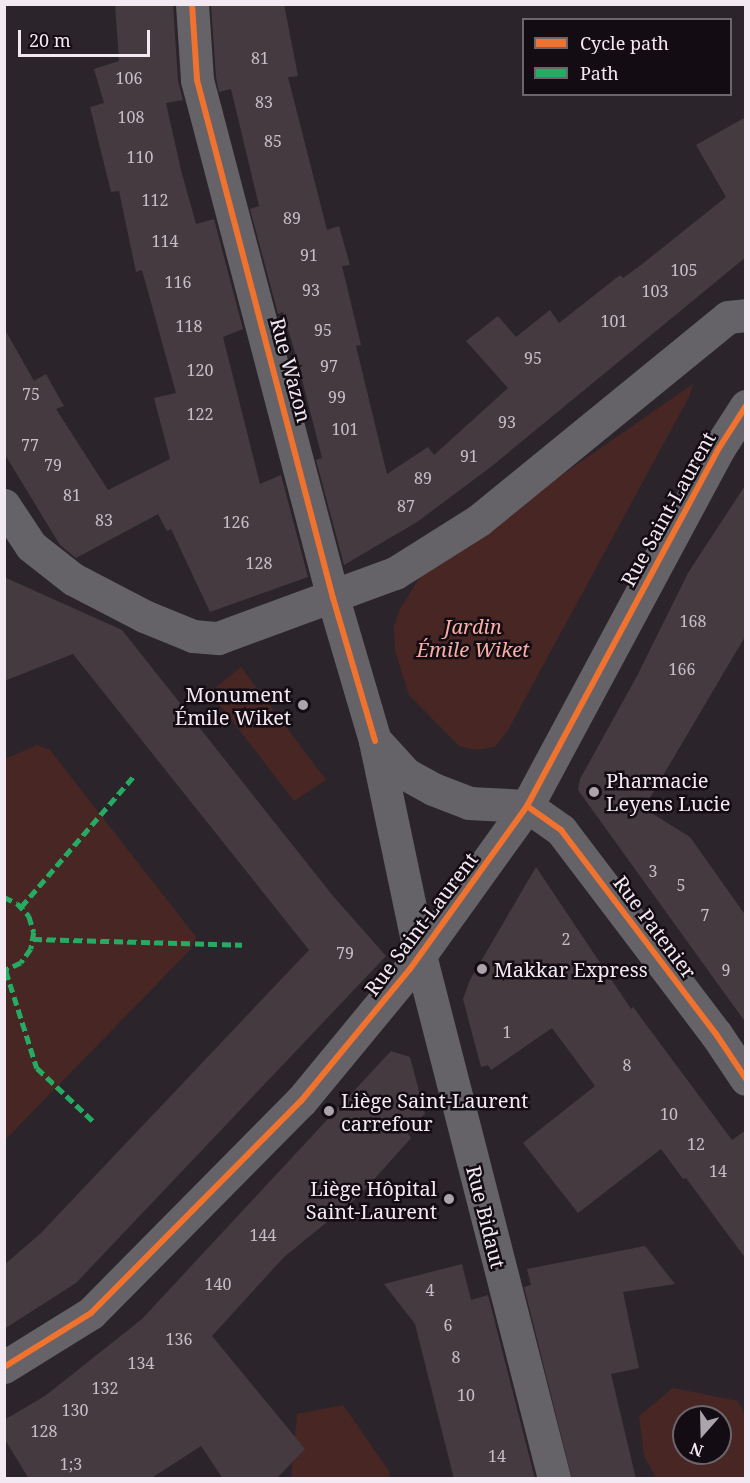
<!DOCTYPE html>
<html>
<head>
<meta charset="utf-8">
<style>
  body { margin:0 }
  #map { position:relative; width:750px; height:1483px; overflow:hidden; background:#2b252b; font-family:"Noto Serif",serif }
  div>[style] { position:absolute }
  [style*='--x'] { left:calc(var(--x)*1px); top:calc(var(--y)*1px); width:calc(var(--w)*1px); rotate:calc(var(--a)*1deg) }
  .green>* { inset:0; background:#482623 }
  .building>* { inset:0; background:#453a40 }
  .minor>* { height:33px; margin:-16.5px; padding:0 16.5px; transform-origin:16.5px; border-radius:16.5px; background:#656268 }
  .quiet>* { height:4.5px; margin-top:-2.25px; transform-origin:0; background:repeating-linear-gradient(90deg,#26ab63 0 9px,transparent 0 13.5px) }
  .cycleway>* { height:6px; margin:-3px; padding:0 3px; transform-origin:3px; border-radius:3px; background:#ef722f }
  .dots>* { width:16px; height:16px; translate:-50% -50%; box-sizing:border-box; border:3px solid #130d13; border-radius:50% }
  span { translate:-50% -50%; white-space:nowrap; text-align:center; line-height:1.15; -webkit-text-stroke:5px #130d13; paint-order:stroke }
  .number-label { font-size:16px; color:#c7bdc6 }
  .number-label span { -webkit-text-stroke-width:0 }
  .street-label { font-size:20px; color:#f2e9f2 }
  .park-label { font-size:20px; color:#faada4; font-style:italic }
  .poi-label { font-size:20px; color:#f2e9f2 }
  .right { translate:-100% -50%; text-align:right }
  .left { translate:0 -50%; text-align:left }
  .frame { position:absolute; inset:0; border:6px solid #f2e9f2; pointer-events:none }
  .legend { position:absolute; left:522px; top:18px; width:210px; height:78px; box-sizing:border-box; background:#130d13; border:2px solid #6c656c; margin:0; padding:8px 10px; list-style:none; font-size:18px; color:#f2e9f2 }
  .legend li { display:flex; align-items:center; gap:12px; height:30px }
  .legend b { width:30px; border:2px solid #6c656c }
  .north { position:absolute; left:672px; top:1405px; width:60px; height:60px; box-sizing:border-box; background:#130d13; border:2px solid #6c656c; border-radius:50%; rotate:200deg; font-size:16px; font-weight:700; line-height:24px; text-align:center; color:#f2e9f2 }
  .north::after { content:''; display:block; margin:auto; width:21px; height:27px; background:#aca4ac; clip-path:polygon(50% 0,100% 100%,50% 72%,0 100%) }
  .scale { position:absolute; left:18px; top:30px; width:132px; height:27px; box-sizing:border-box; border:3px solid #f2e9f2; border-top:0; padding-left:8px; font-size:18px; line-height:21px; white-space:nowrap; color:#f2e9f2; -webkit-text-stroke:4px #130d13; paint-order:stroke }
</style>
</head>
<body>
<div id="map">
  <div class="green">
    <i style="clip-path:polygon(693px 384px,690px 395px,508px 730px,495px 747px,475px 750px,459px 746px,409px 695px,395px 651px,394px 626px,400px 609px,418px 580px,429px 567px)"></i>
    <i style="clip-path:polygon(241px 667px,326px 780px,294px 801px,210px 692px)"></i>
    <i style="clip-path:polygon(37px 745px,50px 750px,196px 937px,191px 949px,5px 1140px,5px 759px)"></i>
    <i style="clip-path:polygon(evenodd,673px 1388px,738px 1401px,745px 1415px,745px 1478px,656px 1478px,644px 1456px,639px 1416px,673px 1388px,684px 1417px,720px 1417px,720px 1453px,684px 1453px,684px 1417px)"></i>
    <i style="clip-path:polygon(343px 1405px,389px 1471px,390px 1478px,291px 1478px,297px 1414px)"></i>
  </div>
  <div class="building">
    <i style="clip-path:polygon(115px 4px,173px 4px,178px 81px,183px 100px,166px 103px,181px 170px,196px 224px,214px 219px,243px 329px,223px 337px,260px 484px,281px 475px,308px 577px,210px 612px,171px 529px,167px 531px,158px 514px,76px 558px,60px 545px,4px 453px,4px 328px,34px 381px,46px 374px,64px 406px,56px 409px,108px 490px,170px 459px,154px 398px,176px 393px,142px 270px,136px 272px,119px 191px,111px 192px,90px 107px,104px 103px,94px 69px,119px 61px)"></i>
    <i style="clip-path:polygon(211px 4px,284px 4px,298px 76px,288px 77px,327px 230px,339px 226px,350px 265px,342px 266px,361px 345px,356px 346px,387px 474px,428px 447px,434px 455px,508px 388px,466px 341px,498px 316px,516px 337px,550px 310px,559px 323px,620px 275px,623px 278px,641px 265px,726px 197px,696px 145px,746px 117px,746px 257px,492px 466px,417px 522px,344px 565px,316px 460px,322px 458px,297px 360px,283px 312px,278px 314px,250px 209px,259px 206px,231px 89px,219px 92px,216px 77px)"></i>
    <i style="clip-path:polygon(746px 484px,746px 635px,648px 801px,640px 806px,690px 837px,746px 916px,746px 1023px,578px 790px,580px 779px,637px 676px,688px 573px)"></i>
    <i style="clip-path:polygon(4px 577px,122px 630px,333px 896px,386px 956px,76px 1283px,4px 1329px,4px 1265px,40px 1234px,309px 950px,73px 654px,4px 681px)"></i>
    <i style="clip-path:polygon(536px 867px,631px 1009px,633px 1007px,732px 1140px,746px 1130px,746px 1259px,686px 1178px,683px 1179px,661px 1149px,578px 1213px,523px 1143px,595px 1086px,552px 1028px,491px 1070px,488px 1065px,481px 1067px,463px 999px,470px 980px)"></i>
    <i style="clip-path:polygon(391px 1051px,410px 1057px,425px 1114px,406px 1131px,411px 1138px,359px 1196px,284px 1257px,212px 1336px,305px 1449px,276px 1479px,223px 1479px,201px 1446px,150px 1479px,29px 1479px,4px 1438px,4px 1420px,45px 1396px,142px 1319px)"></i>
    <i style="clip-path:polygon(645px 1246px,675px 1284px,623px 1292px,639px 1368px,611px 1374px,636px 1479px,572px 1479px,524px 1287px,531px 1285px,527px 1269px)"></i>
    <i style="clip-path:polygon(462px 1264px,471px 1300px,488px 1295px,535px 1479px,454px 1479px,415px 1324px,384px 1284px)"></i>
  </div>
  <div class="minor">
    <i style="--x:192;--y:4;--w:76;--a:86.2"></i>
    <i style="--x:197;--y:80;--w:536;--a:75.29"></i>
    <i style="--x:333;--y:598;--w:149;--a:73.6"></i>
    <i style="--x:375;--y:741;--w:219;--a:78.1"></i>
    <i style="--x:420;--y:955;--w:540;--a:75.63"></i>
    <i style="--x:4;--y:505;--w:49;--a:56.6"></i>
    <i style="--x:31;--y:546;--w:53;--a:38.2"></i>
    <i style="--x:73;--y:579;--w:80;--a:27.5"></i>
    <i style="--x:144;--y:616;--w:53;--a:22.2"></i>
    <i style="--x:193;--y:636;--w:25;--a:5"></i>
    <i style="--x:218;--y:638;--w:189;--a:-20.2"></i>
    <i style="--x:395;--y:573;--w:99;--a:-32.2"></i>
    <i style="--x:479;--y:520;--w:321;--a:-39.2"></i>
    <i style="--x:728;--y:317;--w:18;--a:-6"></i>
    <i style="--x:376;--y:741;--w:45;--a:47.7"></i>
    <i style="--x:406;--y:774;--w:31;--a:29"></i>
    <i style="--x:433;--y:789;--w:39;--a:21"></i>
    <i style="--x:469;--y:803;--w:58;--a:3"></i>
    <i style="--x:527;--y:806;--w:42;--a:35.2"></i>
    <i style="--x:561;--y:830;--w:256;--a:52.8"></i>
    <i style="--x:716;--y:1034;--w:54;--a:56.3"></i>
    <i style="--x:4;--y:1367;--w:102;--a:-31.8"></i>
    <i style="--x:91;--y:1313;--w:298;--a:-45.3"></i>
    <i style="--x:301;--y:1101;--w:171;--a:-50.5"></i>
    <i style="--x:410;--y:969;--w:201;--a:-54.3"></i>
    <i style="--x:527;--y:806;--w:406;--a:-61.8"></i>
    <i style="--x:719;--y:448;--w:50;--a:-57.3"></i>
  </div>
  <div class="quiet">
    <i style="--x:4;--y:897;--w:14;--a:25"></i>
    <i style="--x:17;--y:903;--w:18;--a:47"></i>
    <i style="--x:29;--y:916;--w:17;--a:73"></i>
    <i style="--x:34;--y:932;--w:17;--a:100"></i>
    <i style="--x:31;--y:949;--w:17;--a:126"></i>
    <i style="--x:21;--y:963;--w:19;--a:155"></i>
    <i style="--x:21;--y:907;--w:172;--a:-49.3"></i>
    <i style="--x:33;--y:939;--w:209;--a:1.6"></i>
    <i style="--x:6;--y:971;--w:102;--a:72.3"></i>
    <i style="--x:37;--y:1068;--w:77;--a:43.4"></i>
  </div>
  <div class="cycleway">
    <i style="--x:192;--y:4;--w:76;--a:86.2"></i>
    <i style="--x:197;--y:80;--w:536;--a:75.29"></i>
    <i style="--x:333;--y:598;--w:149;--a:73.6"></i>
    <i style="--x:527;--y:806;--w:42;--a:35.2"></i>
    <i style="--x:561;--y:830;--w:256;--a:52.8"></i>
    <i style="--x:716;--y:1034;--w:54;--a:56.3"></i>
    <i style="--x:4;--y:1367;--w:102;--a:-31.8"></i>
    <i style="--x:91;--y:1313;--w:298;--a:-45.3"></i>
    <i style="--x:301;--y:1101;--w:171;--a:-50.5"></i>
    <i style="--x:410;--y:969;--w:201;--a:-54.3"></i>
    <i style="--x:527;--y:806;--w:406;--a:-61.8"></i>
    <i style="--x:719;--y:448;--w:50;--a:-57.3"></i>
  </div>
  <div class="dots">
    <i style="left:303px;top:705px;background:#aca4ac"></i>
    <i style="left:594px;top:792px;background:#aca4ac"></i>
    <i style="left:482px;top:969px;background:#aca4ac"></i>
    <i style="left:329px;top:1111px;background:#aca4ac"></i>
    <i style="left:449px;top:1199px;background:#aca4ac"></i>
  </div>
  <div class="number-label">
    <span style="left:260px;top:58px">81</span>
    <span style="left:129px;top:78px">106</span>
    <span style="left:264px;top:102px">83</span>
    <span style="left:131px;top:117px">108</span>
    <span style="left:273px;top:141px">85</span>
    <span style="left:140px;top:157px">110</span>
    <span style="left:155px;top:200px">112</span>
    <span style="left:292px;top:218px">89</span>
    <span style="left:165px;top:241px">114</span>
    <span style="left:309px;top:255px">91</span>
    <span style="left:684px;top:270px">105</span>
    <span style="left:178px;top:282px">116</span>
    <span style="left:311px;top:290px">93</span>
    <span style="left:655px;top:291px">103</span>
    <span style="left:614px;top:321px">101</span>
    <span style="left:189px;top:326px">118</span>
    <span style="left:323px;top:330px">95</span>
    <span style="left:533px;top:358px">95</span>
    <span style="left:329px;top:366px">97</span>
    <span style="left:200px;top:370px">120</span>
    <span style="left:31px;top:394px">75</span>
    <span style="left:337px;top:397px">99</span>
    <span style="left:200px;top:414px">122</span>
    <span style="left:507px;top:422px">93</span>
    <span style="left:345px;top:429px">101</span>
    <span style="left:30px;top:445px">77</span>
    <span style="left:469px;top:456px">91</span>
    <span style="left:53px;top:465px">79</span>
    <span style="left:423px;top:478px">89</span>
    <span style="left:72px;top:495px">81</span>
    <span style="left:406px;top:506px">87</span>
    <span style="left:104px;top:520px">83</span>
    <span style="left:236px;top:522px">126</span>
    <span style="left:259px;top:563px">128</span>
    <span style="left:693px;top:621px">168</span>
    <span style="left:682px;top:669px">166</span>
    <span style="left:653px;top:871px">3</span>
    <span style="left:681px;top:885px">5</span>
    <span style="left:705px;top:915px">7</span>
    <span style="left:566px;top:939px">2</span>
    <span style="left:345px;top:953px">79</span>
    <span style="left:726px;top:970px">9</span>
    <span style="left:507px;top:1032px">1</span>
    <span style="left:627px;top:1065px">8</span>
    <span style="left:669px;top:1114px">10</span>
    <span style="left:696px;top:1144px">12</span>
    <span style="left:718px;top:1171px">14</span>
    <span style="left:263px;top:1235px">144</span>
    <span style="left:218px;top:1284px">140</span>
    <span style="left:430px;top:1290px">4</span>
    <span style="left:448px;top:1325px">6</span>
    <span style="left:179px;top:1339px">136</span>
    <span style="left:456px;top:1357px">8</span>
    <span style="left:141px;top:1363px">134</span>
    <span style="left:105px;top:1388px">132</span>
    <span style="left:466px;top:1395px">10</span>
    <span style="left:75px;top:1410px">130</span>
    <span style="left:44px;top:1431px">128</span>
    <span style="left:497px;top:1456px">14</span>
    <span style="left:71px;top:1464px">1;3</span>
  </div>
  <div class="street-label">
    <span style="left:291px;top:370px;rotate:75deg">Rue Wazon</span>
    <span style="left:668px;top:509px;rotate:-61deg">Rue Saint-Laurent</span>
    <span style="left:421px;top:924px;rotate:-53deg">Rue Saint-Laurent</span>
    <span style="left:655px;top:927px;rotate:53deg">Rue Patenier</span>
    <span style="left:486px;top:1217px;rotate:76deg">Rue Bidaut</span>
  </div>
  <div class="park-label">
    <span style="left:473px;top:638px">Jardin<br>Émile Wiket</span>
  </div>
  <div class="poi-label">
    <span class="right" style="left:291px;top:706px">Monument<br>Émile Wiket</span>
    <span class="left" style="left:606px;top:792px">Pharmacie<br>Leyens Lucie</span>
    <span class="left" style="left:494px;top:969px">Makkar Express</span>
    <span class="left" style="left:341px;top:1112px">Liège Saint-Laurent<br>carrefour</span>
    <span class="right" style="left:437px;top:1200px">Liège Hôpital<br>Saint-Laurent</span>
  </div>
  <div class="frame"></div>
  <ul class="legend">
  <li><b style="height:8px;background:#ef722f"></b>Cycle path</li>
  <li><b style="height:8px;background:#26ab63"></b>Path</li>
  </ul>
  <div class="north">N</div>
  <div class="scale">20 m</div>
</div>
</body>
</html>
